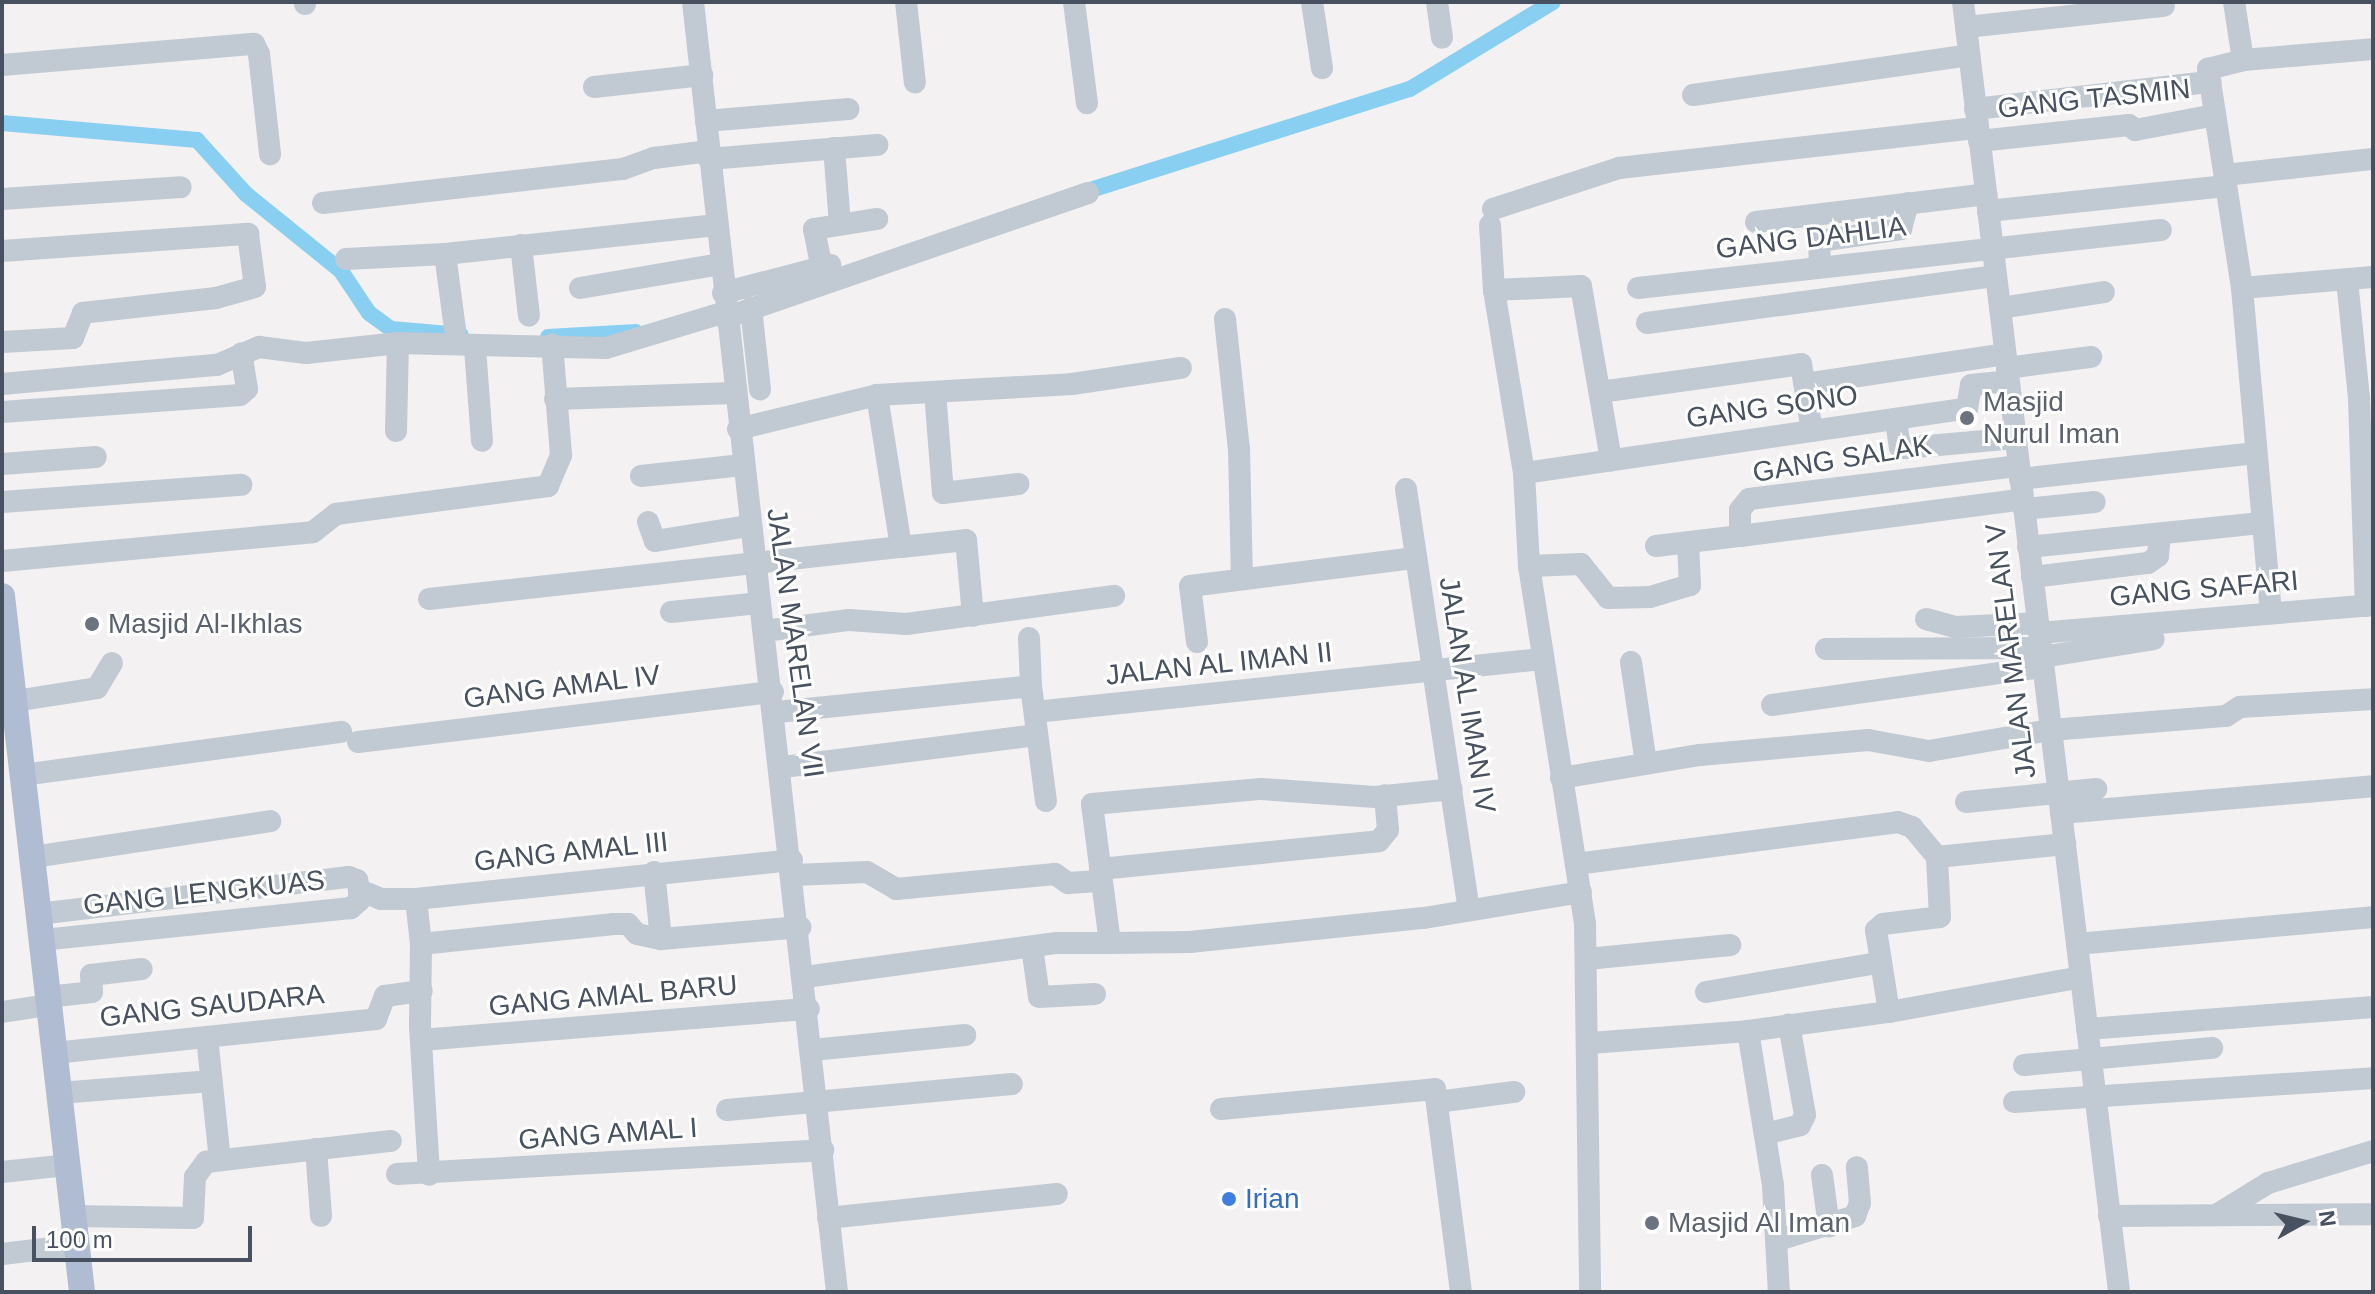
<!DOCTYPE html>
<html>
<head>
<meta charset="utf-8">
<style>
  body { margin:0 }
  #map { position:relative; width:2375px; height:1294px; overflow:hidden; background:#f3f1f1; font-family:Arial,sans-serif }
  div>[style] { position:absolute }
  [style*='--x'] { left:calc(var(--x)*1px); top:calc(var(--y)*1px); width:calc(var(--w)*1px); rotate:calc(var(--a)*1deg) }
  .canal>* { height:16px; margin:-8px; padding:0 8px; transform-origin:8px; border-radius:8px; background:#89cff1 }
  .minor>* { height:22px; margin:-11px; padding:0 11px; transform-origin:11px; border-radius:11px; background:#c1c9d3 }
  .major>* { height:26px; margin:-13px; padding:0 13px; transform-origin:13px; border-radius:13px; background:#afbcd1 }
  .dots>* { width:22px; height:22px; translate:-50% -50%; box-sizing:border-box; border:4px solid #fff; border-radius:50% }
  span { translate:-50% -50%; white-space:nowrap; text-align:center; line-height:1.15; -webkit-text-stroke:6px #fff; paint-order:stroke }
  .street-label { font-size:28px; color:#47515f }
  .worship-label { font-size:28px; color:#5b616d }
  .left { translate:0 -50%; text-align:left }
  .shop-label { font-size:28px; color:#366cbe }
  .frame { position:absolute; inset:0; border:4px solid #47515f; pointer-events:none }
  .north { position:absolute; left:2263px; top:1182px; width:80px; height:80px; -webkit-text-stroke:6px #fff; paint-order:stroke; rotate:82deg; font-size:22px; font-weight:700; line-height:32px; text-align:center; color:#47515f }
  .north::after { content:''; display:block; margin:auto; width:28px; height:36px; background:#47515f; clip-path:polygon(50% 0,100% 100%,50% 72%,0 100%) }
  .scale { position:absolute; left:32px; top:1226px; width:220px; height:36px; box-sizing:border-box; border:4px solid #47515f; border-top:0; padding-left:10px; font-size:24px; line-height:28px; white-space:nowrap; color:#47515f; -webkit-text-stroke:6px #fff; paint-order:stroke }
</style>
</head>
<body>
<div id="map">
  <div class="canal">
    <i style="--x:2;--y:123;--w:196;--a:5"></i>
    <i style="--x:197;--y:140;--w:73;--a:47.8"></i>
    <i style="--x:246;--y:194;--w:122;--a:39"></i>
    <i style="--x:341;--y:271;--w:50;--a:56.3"></i>
    <i style="--x:369;--y:313;--w:27;--a:36"></i>
    <i style="--x:391;--y:329;--w:70;--a:4.9"></i>
    <i style="--x:1078;--y:194;--w:348;--a:-17.6"></i>
    <i style="--x:1410;--y:89;--w:167;--a:-31.3"></i>
    <i style="--x:548;--y:337;--w:88;--a:-3.3"></i>
  </div>
  <div class="minor">
    <i style="--x:305;--y:2;--w:2;--a:90"></i>
    <i style="--x:693;--y:2;--w:1298;--a:83.63"></i>
    <i style="--x:906;--y:2;--w:81;--a:83.7"></i>
    <i style="--x:1074;--y:2;--w:102;--a:82.7"></i>
    <i style="--x:1312;--y:2;--w:67;--a:81.4"></i>
    <i style="--x:1437;--y:2;--w:36;--a:82"></i>
    <i style="--x:1963;--y:2;--w:1299;--a:83.1"></i>
    <i style="--x:2234;--y:2;--w:59;--a:81.2"></i>
    <i style="--x:1966;--y:27;--w:199;--a:-6.1"></i>
    <i style="--x:2;--y:65;--w:253;--a:-4.8"></i>
    <i style="--x:254;--y:44;--w:11;--a:63"></i>
    <i style="--x:259;--y:54;--w:101;--a:83.7"></i>
    <i style="--x:594;--y:87;--w:109;--a:-6.3"></i>
    <i style="--x:1693;--y:95;--w:279;--a:-8.2"></i>
    <i style="--x:1975;--y:109;--w:237;--a:-6.6"></i>
    <i style="--x:706;--y:121;--w:143;--a:-4.8"></i>
    <i style="--x:1979;--y:141;--w:151;--a:-6.1"></i>
    <i style="--x:2129;--y:125;--w:8;--a:40"></i>
    <i style="--x:2135;--y:130;--w:81;--a:-10.6"></i>
    <i style="--x:834;--y:148;--w:76;--a:85.5"></i>
    <i style="--x:709;--y:159;--w:169;--a:-4.8"></i>
    <i style="--x:2225;--y:175;--w:149;--a:-6.2"></i>
    <i style="--x:2;--y:199;--w:179;--a:-3.8"></i>
    <i style="--x:323;--y:203;--w:302;--a:-6.5"></i>
    <i style="--x:623;--y:169;--w:33;--a:-20"></i>
    <i style="--x:654;--y:158;--w:55;--a:-7.3"></i>
    <i style="--x:1493;--y:209;--w:133;--a:-18"></i>
    <i style="--x:1619;--y:168;--w:361;--a:-6.4"></i>
    <i style="--x:1988;--y:211;--w:239;--a:-6"></i>
    <i style="--x:1756;--y:222;--w:232;--a:-6.9"></i>
    <i style="--x:1490;--y:225;--w:65;--a:86.5"></i>
    <i style="--x:1494;--y:290;--w:185;--a:80.7"></i>
    <i style="--x:1524;--y:473;--w:93;--a:86.9"></i>
    <i style="--x:1529;--y:566;--w:362;--a:81.1"></i>
    <i style="--x:1585;--y:924;--w:368;--a:89.2"></i>
    <i style="--x:521;--y:245;--w:71;--a:83.6"></i>
    <i style="--x:2;--y:251;--w:247;--a:-4"></i>
    <i style="--x:248;--y:234;--w:53;--a:82.5"></i>
    <i style="--x:255;--y:287;--w:41;--a:164.2"></i>
    <i style="--x:216;--y:298;--w:134;--a:173.6"></i>
    <i style="--x:83;--y:313;--w:27;--a:112"></i>
    <i style="--x:73;--y:338;--w:71;--a:176.8"></i>
    <i style="--x:445;--y:254;--w:76;--a:82.4"></i>
    <i style="--x:346;--y:259;--w:99;--a:-2.9"></i>
    <i style="--x:445;--y:254;--w:273;--a:-6.1"></i>
    <i style="--x:1820;--y:267;--w:26;--a:-92"></i>
    <i style="--x:1819;--y:241;--w:83;--a:-8.3"></i>
    <i style="--x:1901;--y:229;--w:27;--a:-75"></i>
    <i style="--x:824;--y:279;--w:51;--a:-101.3"></i>
    <i style="--x:814;--y:229;--w:64;--a:-9"></i>
    <i style="--x:2347;--y:280;--w:120;--a:84.2"></i>
    <i style="--x:2359;--y:399;--w:207;--a:88.1"></i>
    <i style="--x:580;--y:288;--w:142;--a:-9.7"></i>
    <i style="--x:1638;--y:288;--w:526;--a:-6.33"></i>
    <i style="--x:2242;--y:288;--w:131;--a:-4.8"></i>
    <i style="--x:1494;--y:290;--w:87;--a:-2.6"></i>
    <i style="--x:1581;--y:286;--w:177;--a:80.2"></i>
    <i style="--x:723;--y:293;--w:111;--a:-14.7"></i>
    <i style="--x:751;--y:308;--w:82;--a:83.7"></i>
    <i style="--x:2000;--y:308;--w:105;--a:-8.7"></i>
    <i style="--x:725;--y:318;--w:384;--a:-19"></i>
    <i style="--x:1225;--y:319;--w:131;--a:83.9"></i>
    <i style="--x:1239;--y:449;--w:130;--a:88.7"></i>
    <i style="--x:1647;--y:323;--w:352;--a:-7.7"></i>
    <i style="--x:475;--y:348;--w:93;--a:85.7"></i>
    <i style="--x:2007;--y:368;--w:85;--a:-7.5"></i>
    <i style="--x:2;--y:384;--w:216;--a:-5.1"></i>
    <i style="--x:217;--y:365;--w:46;--a:-23.2"></i>
    <i style="--x:259;--y:347;--w:47;--a:7.3"></i>
    <i style="--x:306;--y:353;--w:93;--a:-6.2"></i>
    <i style="--x:398;--y:343;--w:208;--a:1.4"></i>
    <i style="--x:606;--y:348;--w:124;--a:-16.8"></i>
    <i style="--x:1805;--y:384;--w:202;--a:-8.5"></i>
    <i style="--x:935;--y:392;--w:101;--a:85.5"></i>
    <i style="--x:943;--y:493;--w:76;--a:-6.8"></i>
    <i style="--x:1600;--y:392;--w:203;--a:-7.9"></i>
    <i style="--x:1801;--y:364;--w:68;--a:80.7"></i>
    <i style="--x:555;--y:399;--w:179;--a:-1.9"></i>
    <i style="--x:2;--y:412;--w:239;--a:-4.1"></i>
    <i style="--x:240;--y:395;--w:9;--a:-41"></i>
    <i style="--x:247;--y:389;--w:36;--a:-99"></i>
    <i style="--x:1896;--y:420;--w:27;--a:82"></i>
    <i style="--x:1900;--y:447;--w:5;--a:11"></i>
    <i style="--x:1905;--y:448;--w:111;--a:-5.1"></i>
    <i style="--x:738;--y:429;--w:143;--a:-13.7"></i>
    <i style="--x:877;--y:395;--w:195;--a:-3.2"></i>
    <i style="--x:1072;--y:384;--w:110;--a:-8.4"></i>
    <i style="--x:396;--y:431;--w:88;--a:-88.7"></i>
    <i style="--x:2;--y:464;--w:94;--a:-4.3"></i>
    <i style="--x:1524;--y:473;--w:448;--a:-8.3"></i>
    <i style="--x:1967;--y:408;--w:23;--a:-80"></i>
    <i style="--x:1971;--y:385;--w:37;--a:-6"></i>
    <i style="--x:641;--y:476;--w:102;--a:-6.2"></i>
    <i style="--x:2020;--y:479;--w:235;--a:-6.3"></i>
    <i style="--x:1406;--y:489;--w:426;--a:81.5"></i>
    <i style="--x:2;--y:502;--w:240;--a:-4.1"></i>
    <i style="--x:2024;--y:509;--w:71;--a:-5.6"></i>
    <i style="--x:648;--y:522;--w:20;--a:70"></i>
    <i style="--x:655;--y:541;--w:95;--a:-9.1"></i>
    <i style="--x:1740;--y:536;--w:285;--a:-7.4"></i>
    <i style="--x:1656;--y:546;--w:85;--a:-6.8"></i>
    <i style="--x:1740;--y:536;--w:26;--a:-90"></i>
    <i style="--x:1740;--y:510;--w:14;--a:-51"></i>
    <i style="--x:1749;--y:499;--w:272;--a:-7"></i>
    <i style="--x:901;--y:547;--w:65;--a:-6.1"></i>
    <i style="--x:966;--y:540;--w:76;--a:84.7"></i>
    <i style="--x:2028;--y:547;--w:234;--a:-5.9"></i>
    <i style="--x:2;--y:561;--w:312;--a:-5.3"></i>
    <i style="--x:313;--y:532;--w:29;--a:-38"></i>
    <i style="--x:336;--y:514;--w:214;--a:-7.5"></i>
    <i style="--x:548;--y:486;--w:34;--a:-67"></i>
    <i style="--x:561;--y:455;--w:111;--a:-94.6"></i>
    <i style="--x:1529;--y:566;--w:52;--a:-2.2"></i>
    <i style="--x:1581;--y:564;--w:43;--a:51.5"></i>
    <i style="--x:1608;--y:598;--w:42;--a:-1.4"></i>
    <i style="--x:1650;--y:597;--w:42;--a:-16.7"></i>
    <i style="--x:1690;--y:585;--w:42;--a:-92.7"></i>
    <i style="--x:2032;--y:577;--w:117;--a:-6.9"></i>
    <i style="--x:2148;--y:563;--w:12;--a:-35"></i>
    <i style="--x:2158;--y:556;--w:22;--a:-85"></i>
    <i style="--x:429;--y:599;--w:475;--a:-6.3"></i>
    <i style="--x:901;--y:547;--w:154;--a:-99"></i>
    <i style="--x:671;--y:612;--w:88;--a:-5.8"></i>
    <i style="--x:2271;--y:613;--w:326;--a:-95.1"></i>
    <i style="--x:2242;--y:288;--w:222;--a:-98.8"></i>
    <i style="--x:2208;--y:69;--w:36;--a:-14"></i>
    <i style="--x:2243;--y:60;--w:130;--a:-4.8"></i>
    <i style="--x:1926;--y:619;--w:31;--a:15"></i>
    <i style="--x:1956;--y:627;--w:82;--a:-2.8"></i>
    <i style="--x:764;--y:631;--w:86;--a:-7.4"></i>
    <i style="--x:849;--y:620;--w:57;--a:4"></i>
    <i style="--x:906;--y:624;--w:210;--a:-7.7"></i>
    <i style="--x:2039;--y:633;--w:335;--a:-4.8"></i>
    <i style="--x:1029;--y:638;--w:48;--a:87.6"></i>
    <i style="--x:1197;--y:642;--w:56;--a:-97.1"></i>
    <i style="--x:1190;--y:586;--w:227;--a:-7.1"></i>
    <i style="--x:1826;--y:649;--w:215;--a:-0.3"></i>
    <i style="--x:2042;--y:657;--w:113;--a:-9.1"></i>
    <i style="--x:1631;--y:662;--w:102;--a:81.6"></i>
    <i style="--x:15;--y:701;--w:83;--a:-9"></i>
    <i style="--x:97;--y:688;--w:29;--a:-59"></i>
    <i style="--x:1772;--y:705;--w:274;--a:-8"></i>
    <i style="--x:777;--y:712;--w:255;--a:-5.8"></i>
    <i style="--x:1031;--y:686;--w:116;--a:82.6"></i>
    <i style="--x:1035;--y:712;--w:510;--a:-5.97"></i>
    <i style="--x:358;--y:742;--w:418;--a:-6.9"></i>
    <i style="--x:783;--y:767;--w:256;--a:-7.2"></i>
    <i style="--x:22;--y:775;--w:322;--a:-7.7"></i>
    <i style="--x:1561;--y:778;--w:141;--a:-9.4"></i>
    <i style="--x:1700;--y:755;--w:169;--a:-5.1"></i>
    <i style="--x:1868;--y:740;--w:62;--a:10.2"></i>
    <i style="--x:1929;--y:751;--w:124;--a:-9.8"></i>
    <i style="--x:2051;--y:730;--w:176;--a:-4.6"></i>
    <i style="--x:2226;--y:716;--w:17;--a:-33"></i>
    <i style="--x:2240;--y:707;--w:133;--a:-3.4"></i>
    <i style="--x:1966;--y:802;--w:131;--a:-5.7"></i>
    <i style="--x:2061;--y:813;--w:313;--a:-4.9"></i>
    <i style="--x:33;--y:857;--w:240;--a:-8.6"></i>
    <i style="--x:1576;--y:864;--w:325;--a:-7.4"></i>
    <i style="--x:1898;--y:822;--w:15;--a:20"></i>
    <i style="--x:1912;--y:827;--w:39;--a:50"></i>
    <i style="--x:1937;--y:857;--w:129;--a:-5.8"></i>
    <i style="--x:1100;--y:869;--w:280;--a:-5.7"></i>
    <i style="--x:1379;--y:841;--w:14;--a:-51"></i>
    <i style="--x:1388;--y:830;--w:35;--a:-95"></i>
    <i style="--x:654;--y:872;--w:67;--a:84"></i>
    <i style="--x:794;--y:875;--w:73;--a:-2.4"></i>
    <i style="--x:867;--y:872;--w:34;--a:30"></i>
    <i style="--x:896;--y:889;--w:160;--a:-5.4"></i>
    <i style="--x:1055;--y:874;--w:16;--a:35"></i>
    <i style="--x:1068;--y:883;--w:30;--a:-4"></i>
    <i style="--x:359;--y:890;--w:24;--a:22"></i>
    <i style="--x:381;--y:899;--w:35;--a:0"></i>
    <i style="--x:416;--y:899;--w:378;--a:-5.9"></i>
    <i style="--x:416;--y:899;--w:45;--a:83.7"></i>
    <i style="--x:421;--y:944;--w:194;--a:-5.9"></i>
    <i style="--x:614;--y:924;--w:14;--a:0"></i>
    <i style="--x:628;--y:924;--w:13;--a:48"></i>
    <i style="--x:637;--y:934;--w:25;--a:12"></i>
    <i style="--x:661;--y:939;--w:140;--a:-4.9"></i>
    <i style="--x:38;--y:914;--w:313;--a:-6.8"></i>
    <i style="--x:349;--y:877;--w:9;--a:21"></i>
    <i style="--x:357;--y:880;--w:10;--a:79"></i>
    <i style="--x:359;--y:890;--w:11;--a:90"></i>
    <i style="--x:359;--y:901;--w:11;--a:139"></i>
    <i style="--x:351;--y:908;--w:312;--a:174.1"></i>
    <i style="--x:1110;--y:943;--w:80;--a:-0.7"></i>
    <i style="--x:1190;--y:942;--w:235;--a:-5.9"></i>
    <i style="--x:1424;--y:918;--w:159;--a:-9.4"></i>
    <i style="--x:421;--y:944;--w:82;--a:90.7"></i>
    <i style="--x:420;--y:1026;--w:149;--a:86.5"></i>
    <i style="--x:2077;--y:944;--w:297;--a:-5.2"></i>
    <i style="--x:1032;--y:947;--w:50;--a:82"></i>
    <i style="--x:1039;--y:997;--w:56;--a:-3.1"></i>
    <i style="--x:1587;--y:959;--w:144;--a:-5.6"></i>
    <i style="--x:805;--y:977;--w:254;--a:-7.7"></i>
    <i style="--x:1057;--y:943;--w:53;--a:0"></i>
    <i style="--x:1110;--y:943;--w:140;--a:-97.4"></i>
    <i style="--x:1092;--y:804;--w:170;--a:-5.1"></i>
    <i style="--x:1261;--y:789;--w:114;--a:4"></i>
    <i style="--x:1375;--y:797;--w:77;--a:-5.9"></i>
    <i style="--x:1706;--y:992;--w:174;--a:-9.6"></i>
    <i style="--x:47;--y:997;--w:45;--a:-6.3"></i>
    <i style="--x:92;--y:992;--w:17;--a:-93"></i>
    <i style="--x:91;--y:975;--w:51;--a:-6.7"></i>
    <i style="--x:2;--y:1012;--w:47;--a:-8.7"></i>
    <i style="--x:1889;--y:1012;--w:83;--a:-99"></i>
    <i style="--x:1876;--y:930;--w:9;--a:-41"></i>
    <i style="--x:1883;--y:924;--w:57;--a:-7"></i>
    <i style="--x:1940;--y:917;--w:60;--a:-92.9"></i>
    <i style="--x:2087;--y:1029;--w:287;--a:-4.4"></i>
    <i style="--x:1748;--y:1031;--w:157;--a:80.8"></i>
    <i style="--x:1773;--y:1186;--w:106;--a:86.8"></i>
    <i style="--x:207;--y:1037;--w:124;--a:84"></i>
    <i style="--x:421;--y:1040;--w:389;--a:-4.6"></i>
    <i style="--x:1590;--y:1043;--w:158;--a:-4.3"></i>
    <i style="--x:1748;--y:1031;--w:142;--a:-7.7"></i>
    <i style="--x:1889;--y:1012;--w:195;--a:-10.3"></i>
    <i style="--x:812;--y:1050;--w:154;--a:-5.6"></i>
    <i style="--x:54;--y:1053;--w:324;--a:-6"></i>
    <i style="--x:376;--y:1019;--w:25;--a:-69"></i>
    <i style="--x:385;--y:996;--w:37;--a:-8"></i>
    <i style="--x:2024;--y:1065;--w:189;--a:-5.2"></i>
    <i style="--x:59;--y:1093;--w:153;--a:-4.5"></i>
    <i style="--x:1437;--y:1102;--w:78;--a:-7.4"></i>
    <i style="--x:2014;--y:1102;--w:360;--a:-3.8"></i>
    <i style="--x:1221;--y:1109;--w:215;--a:-5.3"></i>
    <i style="--x:1435;--y:1089;--w:205;--a:82.7"></i>
    <i style="--x:727;--y:1110;--w:286;--a:-5.2"></i>
    <i style="--x:1765;--y:1134;--w:36;--a:-14"></i>
    <i style="--x:1800;--y:1125;--w:11;--a:-63"></i>
    <i style="--x:1805;--y:1115;--w:92;--a:-100"></i>
    <i style="--x:316;--y:1149;--w:67;--a:85.7"></i>
    <i style="--x:2;--y:1172;--w:65;--a:-6.1"></i>
    <i style="--x:397;--y:1174;--w:427;--a:-3.2"></i>
    <i style="--x:1822;--y:1175;--w:52;--a:82.3"></i>
    <i style="--x:2216;--y:1215;--w:61;--a:-31.6"></i>
    <i style="--x:2268;--y:1183;--w:110;--a:-16.9"></i>
    <i style="--x:73;--y:1216;--w:120;--a:1"></i>
    <i style="--x:193;--y:1218;--w:41;--a:-87.2"></i>
    <i style="--x:195;--y:1177;--w:19;--a:-54"></i>
    <i style="--x:206;--y:1162;--w:186;--a:-6.5"></i>
    <i style="--x:2109;--y:1216;--w:264;--a:-0.4"></i>
    <i style="--x:828;--y:1218;--w:230;--a:-6"></i>
    <i style="--x:1778;--y:1240;--w:81;--a:-17.3"></i>
    <i style="--x:1855;--y:1216;--w:14;--a:-69"></i>
    <i style="--x:1860;--y:1203;--w:36;--a:-95"></i>
    <i style="--x:2;--y:1254;--w:76;--a:-6.8"></i>
  </div>
  <div class="major">
    <i style="--x:2;--y:596;--w:701;--a:83.44"></i>
  </div>
  <div class="dots">
    <i style="left:1967px;top:418px;background:#6b7280"></i>
    <i style="left:92px;top:624px;background:#6b7280"></i>
    <i style="left:1229px;top:1199px;background:#3f7fe0"></i>
    <i style="left:1652px;top:1223px;background:#6b7280"></i>
  </div>
  <div class="street-label">
    <span style="left:2094px;top:99px;rotate:-6deg">GANG TASMIN</span>
    <span style="left:1811px;top:238px;rotate:-7deg">GANG DAHLIA</span>
    <span style="left:1772px;top:407px;rotate:-8deg">GANG SONO</span>
    <span style="left:1842px;top:459px;rotate:-9deg">GANG SALAK</span>
    <span style="left:2204px;top:589px;rotate:-5deg">GANG SAFARI</span>
    <span style="left:795px;top:643px;rotate:82deg">JALAN MARELAN VII</span>
    <span style="left:2011px;top:651px;rotate:-97deg">JALAN MARELAN V</span>
    <span style="left:1219px;top:664px;rotate:-6deg">JALAN AL IMAN II</span>
    <span style="left:562px;top:687px;rotate:-7deg">GANG AMAL IV</span>
    <span style="left:1467px;top:695px;rotate:81deg">JALAN AL IMAN IV</span>
    <span style="left:571px;top:852px;rotate:-6deg">GANG AMAL III</span>
    <span style="left:204px;top:893px;rotate:-6deg">GANG LENGKUAS</span>
    <span style="left:613px;top:996px;rotate:-5deg">GANG AMAL BARU</span>
    <span style="left:212px;top:1006px;rotate:-6deg">GANG SAUDARA</span>
    <span style="left:608px;top:1134px;rotate:-4deg">GANG AMAL I</span>
  </div>
  <div class="worship-label">
    <span class="left" style="left:1983px;top:418px">Masjid<br>Nurul Iman</span>
    <span class="left" style="left:108px;top:624px">Masjid Al-Ikhlas</span>
    <span class="left" style="left:1668px;top:1223px">Masjid Al Iman</span>
  </div>
  <div class="shop-label">
    <span class="left" style="left:1245px;top:1199px">Irian</span>
  </div>
  <div class="frame"></div>
  <div class="north">N</div>
  <div class="scale">100 m</div>
</div>
</body>
</html>
